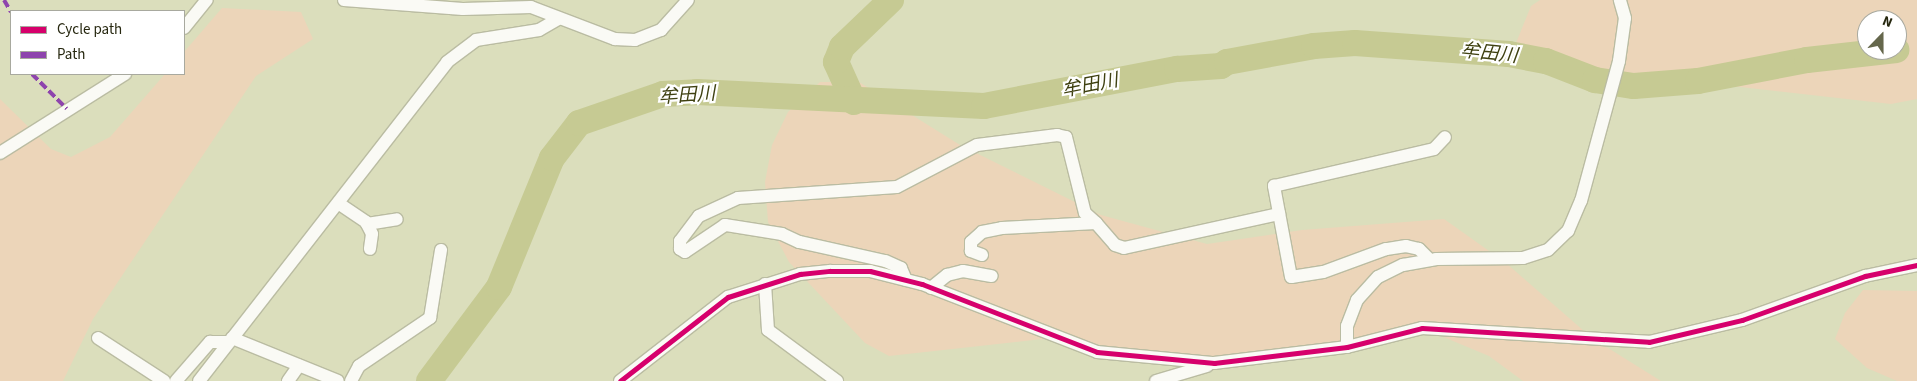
<!DOCTYPE html>
<html>
<head>
<meta charset="utf-8">
<style>
  body { margin:0 }
  #map { position:relative; width:1917px; height:381px; overflow:hidden; background:#dbdebc; font-family:"Source Sans 3","Noto Sans JP",sans-serif }
  div>[style] { position:absolute }
  [style*='--x'] { left:calc(var(--x)*1px); top:calc(var(--y)*1px); width:calc(var(--w)*1px); rotate:calc(var(--a)*1deg) }
  .green>* { inset:0; background:#ecd5b9 }
  .river>* { height:26px; margin:-13px; padding:0 13px; transform-origin:13px; border-radius:13px; background:#c6ca93 }
  .roads { filter:drop-shadow(1px 0 #babca2) drop-shadow(-1px 0 #babca2) drop-shadow(0 1px #babca2) drop-shadow(0 -1px #babca2) }
  .minor>* { height:12px; margin:-6px; padding:0 6px; transform-origin:6px; border-radius:6px; background:#fafaf5 }
  .quiet>* { height:4px; margin-top:-2px; transform-origin:0; background:repeating-linear-gradient(90deg,#8e44ad 0 8px,transparent 0 12px) }
  .cycleway>* { height:5px; margin:-2.5px; padding:0 2.5px; transform-origin:2.5px; border-radius:2.5px; background:#d6006c }
  span { translate:-50% -50%; white-space:nowrap; text-align:center; line-height:1.15; -webkit-text-stroke:4.5px #fff; paint-order:stroke }
  .water-label { font-size:19px; color:#3f4111; font-style:italic }
  .legend { position:absolute; left:10px; top:10px; width:175px; height:65px; box-sizing:border-box; background:#fff; border:1px solid #a8a99f; margin:0; padding:6px 9px; list-style:none; font-size:15px; color:#26270f }
  .legend li { display:flex; align-items:center; gap:10px; height:25px }
  .legend b { width:25px; border:1px solid #a8a99f }
  .north { position:absolute; left:1857px; top:10px; width:50px; height:50px; box-sizing:border-box; background:#fff; border:1px solid #a8a99f; border-radius:50%; rotate:22deg; font-size:14px; font-weight:700; line-height:20px; text-align:center; color:#26270f }
  .north::after { content:''; display:block; margin:auto; width:18px; height:22px; background:#65674c; clip-path:polygon(50% 0,100% 100%,50% 72%,0 100%) }
</style>
</head>
<body>
<div id="map">
  <div class="green">
    <i style="clip-path:polygon(evenodd,1540px 0,1917px 0,1917px 99px,1891px 104px,1696px 82px,1609px 88px,1549px 67px,1528px 56px,1516px 43px,1531px 6px,1540px 0,1867px 20px,1897px 20px,1897px 50px,1867px 50px,1867px 20px)"></i>
    <i style="clip-path:polygon(222px 8px,301px 12px,313px 39px,256px 76px,93px 319px,63px 381px,0 381px,0 99px,51px 149px,71px 157px,110px 137px,165px 74px,184px 74px,184px 52px)"></i>
    <i style="clip-path:polygon(820px 82px,859px 82px,960px 145px,1101px 215px,1207px 244px,1302px 230px,1444px 219px,1506px 263px,1592px 338px,1661px 381px,1523px 381px,1489px 356px,1441px 336px,1393px 329px,1236px 368px,1128px 353px,1086px 341px,1051px 338px,889px 356px,865px 343px,789px 262px,768px 222px,765px 182px,772px 145px,788px 112px)"></i>
    <i style="clip-path:polygon(1863px 290px,1917px 291px,1917px 381px,1897px 381px,1867px 368px,1835px 339px,1845px 313px)"></i>
  </div>
  <div class="river">
    <i style="--x:854;--y:102;--w:44;--a:-114.2"></i>
    <i style="--x:836;--y:62;--w:16;--a:-68"></i>
    <i style="--x:842;--y:47;--w:68;--a:-43.8"></i>
    <i style="--x:429;--y:381;--w:117;--a:-53.3"></i>
    <i style="--x:499;--y:287;--w:139;--a:-67.7"></i>
    <i style="--x:552;--y:158;--w:44;--a:-52.4"></i>
    <i style="--x:579;--y:123;--w:89;--a:-19"></i>
    <i style="--x:663;--y:94;--w:34;--a:-3"></i>
    <i style="--x:697;--y:92;--w:287;--a:2.8"></i>
    <i style="--x:984;--y:106;--w:197;--a:-10.9"></i>
    <i style="--x:1177;--y:69;--w:44;--a:-3.9"></i>
    <i style="--x:1221;--y:66;--w:7;--a:-34"></i>
    <i style="--x:1227;--y:62;--w:88;--a:-10.4"></i>
    <i style="--x:1314;--y:46;--w:41;--a:-4.2"></i>
    <i style="--x:1355;--y:43;--w:154;--a:4.1"></i>
    <i style="--x:1509;--y:54;--w:38;--a:11"></i>
    <i style="--x:1546;--y:61;--w:53;--a:21.2"></i>
    <i style="--x:1595;--y:80;--w:39;--a:9"></i>
    <i style="--x:1634;--y:86;--w:64;--a:-4.5"></i>
    <i style="--x:1698;--y:81;--w:111;--a:-10.9"></i>
    <i style="--x:1807;--y:60;--w:90;--a:-6.4"></i>
  </div>
  <div class="roads">
    <div class="minor">
      <i style="--x:344;--y:0;--w:119;--a:4.3"></i>
      <i style="--x:463;--y:9;--w:68;--a:-1.7"></i>
      <i style="--x:531;--y:7;--w:90;--a:20.9"></i>
      <i style="--x:615;--y:39;--w:20;--a:3"></i>
      <i style="--x:635;--y:40;--w:28;--a:-21"></i>
      <i style="--x:661;--y:30;--w:40;--a:-48"></i>
      <i style="--x:184;--y:28;--w:36;--a:-51"></i>
      <i style="--x:0;--y:153;--w:148;--a:-32.3"></i>
      <i style="--x:338;--y:203;--w:34;--a:34"></i>
      <i style="--x:366;--y:222;--w:13;--a:63"></i>
      <i style="--x:372;--y:234;--w:15;--a:98"></i>
      <i style="--x:367;--y:224;--w:30;--a:-9"></i>
      <i style="--x:982;--y:255;--w:12;--a:-160"></i>
      <i style="--x:971;--y:251;--w:9;--a:-90"></i>
      <i style="--x:971;--y:242;--w:15;--a:-42"></i>
      <i style="--x:982;--y:232;--w:20;--a:-11"></i>
      <i style="--x:1002;--y:228;--w:94;--a:-3"></i>
      <i style="--x:1096;--y:223;--w:29;--a:49"></i>
      <i style="--x:1115;--y:245;--w:9;--a:18"></i>
      <i style="--x:1124;--y:248;--w:159;--a:-12.4"></i>
      <i style="--x:1430;--y:260;--w:16;--a:-135"></i>
      <i style="--x:1419;--y:249;--w:13;--a:-167"></i>
      <i style="--x:1406;--y:246;--w:20;--a:171"></i>
      <i style="--x:1386;--y:249;--w:67;--a:159.9"></i>
      <i style="--x:1323;--y:272;--w:32;--a:171"></i>
      <i style="--x:1291;--y:277;--w:93;--a:-100.6"></i>
      <i style="--x:1274;--y:186;--w:164;--a:-13"></i>
      <i style="--x:1434;--y:149;--w:16;--a:-47"></i>
      <i style="--x:906;--y:280;--w:13;--a:-113"></i>
      <i style="--x:901;--y:268;--w:17;--a:-156"></i>
      <i style="--x:885;--y:261;--w:88;--a:-167.5"></i>
      <i style="--x:799;--y:242;--w:19;--a:-155"></i>
      <i style="--x:782;--y:234;--w:58;--a:-171"></i>
      <i style="--x:725;--y:225;--w:48;--a:146"></i>
      <i style="--x:685;--y:252;--w:6;--a:-149"></i>
      <i style="--x:680;--y:249;--w:8;--a:-90"></i>
      <i style="--x:680;--y:241;--w:31;--a:-53"></i>
      <i style="--x:699;--y:216;--w:43;--a:-24.8"></i>
      <i style="--x:738;--y:198;--w:159;--a:-4"></i>
      <i style="--x:897;--y:187;--w:90;--a:-27.7"></i>
      <i style="--x:977;--y:145;--w:81;--a:-7.1"></i>
      <i style="--x:1057;--y:135;--w:9;--a:13"></i>
      <i style="--x:1066;--y:137;--w:78;--a:76"></i>
      <i style="--x:1085;--y:213;--w:15;--a:42"></i>
      <i style="--x:765;--y:284;--w:46;--a:86.3"></i>
      <i style="--x:768;--y:330;--w:86;--a:36.5"></i>
      <i style="--x:931;--y:288;--w:21;--a:-39"></i>
      <i style="--x:947;--y:275;--w:16;--a:-14"></i>
      <i style="--x:963;--y:271;--w:29;--a:10"></i>
      <i style="--x:98;--y:338;--w:79;--a:33.1"></i>
      <i style="--x:232;--y:338;--w:114;--a:22.1"></i>
      <i style="--x:1347;--y:347;--w:21;--a:-90"></i>
      <i style="--x:1347;--y:326;--w:28;--a:-69"></i>
      <i style="--x:1357;--y:300;--w:31;--a:-48"></i>
      <i style="--x:1378;--y:277;--w:28;--a:-26"></i>
      <i style="--x:1403;--y:265;--w:34;--a:-10"></i>
      <i style="--x:1436;--y:259;--w:87;--a:-0.7"></i>
      <i style="--x:1523;--y:258;--w:26;--a:-18"></i>
      <i style="--x:1548;--y:250;--w:28;--a:-44"></i>
      <i style="--x:1568;--y:231;--w:33;--a:-67"></i>
      <i style="--x:1581;--y:201;--w:145;--a:-74.8"></i>
      <i style="--x:1619;--y:61;--w:43;--a:-82.1"></i>
      <i style="--x:1625;--y:18;--w:19;--a:-106"></i>
      <i style="--x:176;--y:381;--w:52;--a:-48.9"></i>
      <i style="--x:210;--y:342;--w:19;--a:0"></i>
      <i style="--x:199;--y:381;--w:404;--a:-52.1"></i>
      <i style="--x:447;--y:62;--w:36;--a:-37"></i>
      <i style="--x:476;--y:40;--w:64;--a:-9"></i>
      <i style="--x:539;--y:30;--w:22;--a:-30"></i>
      <i style="--x:288;--y:381;--w:19;--a:-55"></i>
      <i style="--x:351;--y:381;--w:17;--a:-62"></i>
      <i style="--x:359;--y:366;--w:86;--a:-34.1"></i>
      <i style="--x:430;--y:318;--w:69;--a:-80.8"></i>
      <i style="--x:620;--y:381;--w:137;--a:-37.9"></i>
      <i style="--x:728;--y:297;--w:76;--a:-17.7"></i>
      <i style="--x:800;--y:274;--w:30;--a:-6"></i>
      <i style="--x:830;--y:271;--w:40;--a:0"></i>
      <i style="--x:870;--y:271;--w:54;--a:14"></i>
      <i style="--x:922;--y:284;--w:188;--a:21.2"></i>
      <i style="--x:1097;--y:352;--w:118;--a:5.4"></i>
      <i style="--x:1214;--y:363;--w:134;--a:-6.9"></i>
      <i style="--x:1347;--y:347;--w:77;--a:-14.2"></i>
      <i style="--x:1422;--y:328;--w:227;--a:3.5"></i>
      <i style="--x:1649;--y:342;--w:96;--a:-13.3"></i>
      <i style="--x:1742;--y:320;--w:131;--a:-19.7"></i>
      <i style="--x:1865;--y:276;--w:53;--a:-11.9"></i>
      <i style="--x:1156;--y:381;--w:53;--a:-16.4"></i>
    </div>
  </div>
  <div class="quiet">
    <i style="--x:4;--y:0;--w:14;--a:60"></i>
    <i style="--x:32;--y:74;--w:49;--a:45"></i>
  </div>
  <div class="cycleway">
    <i style="--x:620;--y:381;--w:137;--a:-37.9"></i>
    <i style="--x:728;--y:297;--w:76;--a:-17.7"></i>
    <i style="--x:800;--y:274;--w:30;--a:-6"></i>
    <i style="--x:830;--y:271;--w:40;--a:0"></i>
    <i style="--x:870;--y:271;--w:54;--a:14"></i>
    <i style="--x:922;--y:284;--w:188;--a:21.2"></i>
    <i style="--x:1097;--y:352;--w:118;--a:5.4"></i>
    <i style="--x:1214;--y:363;--w:134;--a:-6.9"></i>
    <i style="--x:1347;--y:347;--w:77;--a:-14.2"></i>
    <i style="--x:1422;--y:328;--w:227;--a:3.5"></i>
    <i style="--x:1649;--y:342;--w:96;--a:-13.3"></i>
    <i style="--x:1742;--y:320;--w:131;--a:-19.7"></i>
    <i style="--x:1865;--y:276;--w:53;--a:-11.9"></i>
  </div>
  <div class="water-label">
    <span style="left:1489px;top:54px;rotate:6deg">牟田川</span>
    <span style="left:1090px;top:86px;rotate:-11deg">牟田川</span>
    <span style="left:687px;top:96px;rotate:-4deg">牟田川</span>
  </div>
  <ul class="legend">
  <li><b style="height:6px;background:#d6006c"></b>Cycle path</li>
  <li><b style="height:6px;background:#8e44ad"></b>Path</li>
  </ul>
  <div class="north">N</div>
</div>
</body>
</html>
